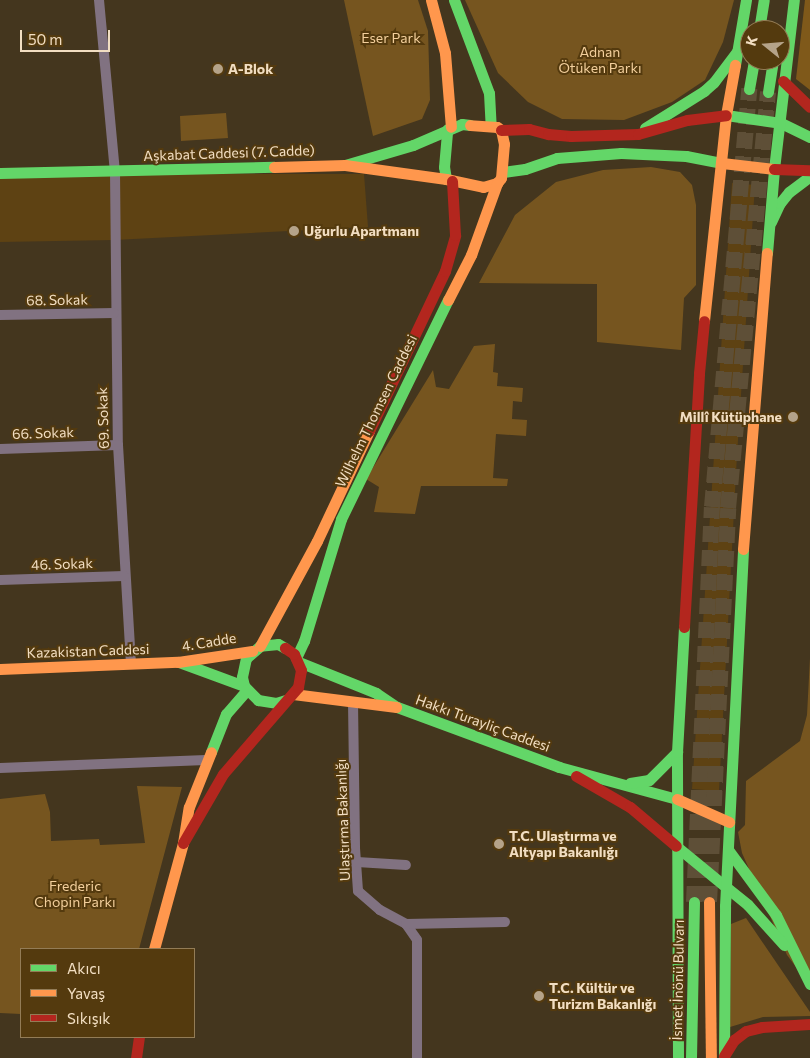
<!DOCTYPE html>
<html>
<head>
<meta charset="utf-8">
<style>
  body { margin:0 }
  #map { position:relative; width:810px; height:1058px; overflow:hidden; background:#44361e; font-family:Commissioner,sans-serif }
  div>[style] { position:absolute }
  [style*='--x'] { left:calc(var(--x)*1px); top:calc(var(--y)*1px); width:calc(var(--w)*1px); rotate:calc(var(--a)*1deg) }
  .built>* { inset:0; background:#5e4213 }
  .green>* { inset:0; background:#76551f }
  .forest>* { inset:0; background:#7f591a }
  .primary-tunnel>* { height:16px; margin-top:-8px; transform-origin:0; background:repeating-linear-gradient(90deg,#5e4f37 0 16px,transparent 0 24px) }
  .street>* { height:10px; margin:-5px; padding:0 5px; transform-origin:5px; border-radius:5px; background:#817281 }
  .fast>* { height:11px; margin:-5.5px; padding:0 5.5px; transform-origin:5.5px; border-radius:5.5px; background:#63d668 }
  .slow>* { height:11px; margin:-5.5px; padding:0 5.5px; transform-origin:5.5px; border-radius:5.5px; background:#ff974d }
  .jam>* { height:11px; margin:-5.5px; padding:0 5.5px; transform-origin:5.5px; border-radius:5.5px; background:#b3261e }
  .dots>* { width:14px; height:14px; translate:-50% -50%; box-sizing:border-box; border:2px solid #543a0e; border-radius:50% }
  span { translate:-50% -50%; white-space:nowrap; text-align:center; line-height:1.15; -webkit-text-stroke:4px #543a0e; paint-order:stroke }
  .park-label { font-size:14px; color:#f3cf9c }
  .poi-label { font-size:14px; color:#f2dec2; font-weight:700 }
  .left { translate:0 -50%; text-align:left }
  .right { translate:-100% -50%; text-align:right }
  .street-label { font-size:14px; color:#f2dec2 }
  .legend { position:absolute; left:20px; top:948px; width:175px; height:90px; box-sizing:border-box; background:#543a0e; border:1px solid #937c56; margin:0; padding:6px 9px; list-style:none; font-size:15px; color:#f2dec2 }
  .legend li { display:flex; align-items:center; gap:10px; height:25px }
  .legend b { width:25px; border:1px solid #937c56 }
  .north { position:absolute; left:740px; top:20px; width:50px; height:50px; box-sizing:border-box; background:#543a0e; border:1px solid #937c56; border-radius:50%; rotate:287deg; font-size:14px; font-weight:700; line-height:20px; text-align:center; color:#f2dec2 }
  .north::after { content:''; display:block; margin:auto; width:18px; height:22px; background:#b5a389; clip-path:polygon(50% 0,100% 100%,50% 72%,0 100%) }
  .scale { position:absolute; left:20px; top:30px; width:90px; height:22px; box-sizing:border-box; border:2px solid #f2dec2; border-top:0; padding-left:6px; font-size:15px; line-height:18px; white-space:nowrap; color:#f2dec2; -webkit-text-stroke:4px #543a0e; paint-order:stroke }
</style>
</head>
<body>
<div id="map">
  <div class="built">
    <i style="clip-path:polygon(0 174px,364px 174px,368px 227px,114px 240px,0 242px)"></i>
    <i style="clip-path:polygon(732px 183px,755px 185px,737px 455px,719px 791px,692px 789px)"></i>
  </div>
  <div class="green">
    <i style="clip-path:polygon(344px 0,418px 0,428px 31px,430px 100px,422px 119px,373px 136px)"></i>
    <i style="clip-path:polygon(465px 0,734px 0,723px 42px,705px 80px,672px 102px,624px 120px,562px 119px,528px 102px,498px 73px)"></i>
    <i style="clip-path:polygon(226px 113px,228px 138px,181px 141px,180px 116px)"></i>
    <i style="clip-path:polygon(651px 167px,680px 172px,692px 185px,696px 205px,696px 285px,684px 298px,681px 350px,597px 342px,597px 284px,479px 283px,515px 215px,556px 182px,603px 170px)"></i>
    <i style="clip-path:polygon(495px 344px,493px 372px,498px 373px,497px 386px,523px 388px,522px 402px,513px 401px,512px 419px,527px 420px,526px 436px,496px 434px,493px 478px,508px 479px,507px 486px,421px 486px,415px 514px,374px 512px,379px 487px,366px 479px,433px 370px,436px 387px,449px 389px,474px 346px)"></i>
    <i style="clip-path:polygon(810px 658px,810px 986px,787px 955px,742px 853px,738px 832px,745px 825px,746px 781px,800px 741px,807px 715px)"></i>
    <i style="clip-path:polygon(137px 786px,182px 787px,139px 949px,21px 949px,21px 1014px,0 1013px,0 799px,45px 794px,50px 812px,51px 841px,99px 839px,100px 845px,145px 843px)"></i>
    <i style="clip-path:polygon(746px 918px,810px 1012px,810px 1016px,763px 1017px,730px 1027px,731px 924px)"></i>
  </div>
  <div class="forest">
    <i style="clip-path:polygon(805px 0,810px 0,810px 90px,796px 79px)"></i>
  </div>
  <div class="primary-tunnel">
    <i style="--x:694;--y:902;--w:395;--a:-87.4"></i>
    <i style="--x:712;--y:507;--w:420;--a:-84.9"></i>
    <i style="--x:709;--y:902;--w:394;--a:-87.2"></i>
    <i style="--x:728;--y:508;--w:418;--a:-84.5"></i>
  </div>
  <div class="street">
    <i style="--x:99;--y:0;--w:173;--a:84.7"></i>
    <i style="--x:115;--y:172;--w:273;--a:89.4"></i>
    <i style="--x:118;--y:445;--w:219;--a:86.6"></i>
    <i style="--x:0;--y:315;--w:114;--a:-1"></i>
    <i style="--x:0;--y:449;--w:118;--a:-1.9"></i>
    <i style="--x:0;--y:580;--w:124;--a:-1.8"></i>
    <i style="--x:353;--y:702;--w:146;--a:89.2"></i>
    <i style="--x:355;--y:848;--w:43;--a:86"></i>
    <i style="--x:358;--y:891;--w:29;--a:41"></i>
    <i style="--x:380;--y:910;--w:30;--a:28"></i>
    <i style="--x:406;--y:924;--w:19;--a:55"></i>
    <i style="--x:417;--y:940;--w:118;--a:90"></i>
    <i style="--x:0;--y:768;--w:206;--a:-2.2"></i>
    <i style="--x:357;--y:862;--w:49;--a:3.5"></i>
    <i style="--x:406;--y:924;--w:99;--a:-1.2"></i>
  </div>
  <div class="fast">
    <i style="--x:454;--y:0;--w:99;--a:69.4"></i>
    <i style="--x:489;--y:93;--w:33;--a:87"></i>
    <i style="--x:759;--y:30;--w:30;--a:-81"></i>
    <i style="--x:735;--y:65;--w:66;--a:-80.4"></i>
    <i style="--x:749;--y:89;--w:29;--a:-80"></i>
    <i style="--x:768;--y:92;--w:32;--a:-81"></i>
    <i style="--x:726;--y:115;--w:56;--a:8.3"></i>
    <i style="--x:781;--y:123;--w:32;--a:26"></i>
    <i style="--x:645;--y:128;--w:70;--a:-32.1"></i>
    <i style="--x:704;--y:91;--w:13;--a:-42"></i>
    <i style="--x:714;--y:82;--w:40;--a:-53"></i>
    <i style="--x:345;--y:165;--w:71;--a:-16.4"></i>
    <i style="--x:413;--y:145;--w:53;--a:-23.2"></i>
    <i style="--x:462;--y:124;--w:8;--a:7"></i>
    <i style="--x:503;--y:172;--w:22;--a:-8"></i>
    <i style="--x:525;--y:169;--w:34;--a:-19"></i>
    <i style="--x:557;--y:158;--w:64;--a:-4.5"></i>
    <i style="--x:621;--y:153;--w:65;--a:2.6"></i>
    <i style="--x:686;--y:156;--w:37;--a:11"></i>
    <i style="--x:0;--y:173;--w:274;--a:-1.3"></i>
    <i style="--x:446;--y:179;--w:12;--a:-99"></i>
    <i style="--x:444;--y:167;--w:38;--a:-85"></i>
    <i style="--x:771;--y:222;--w:21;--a:-65"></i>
    <i style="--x:780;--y:203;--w:14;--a:-51"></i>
    <i style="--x:789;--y:192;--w:26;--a:-37"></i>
    <i style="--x:767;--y:253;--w:84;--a:-85.2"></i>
    <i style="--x:774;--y:169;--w:170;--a:-83.3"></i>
    <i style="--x:285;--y:648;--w:8;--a:-150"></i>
    <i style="--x:278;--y:644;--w:18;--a:174"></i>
    <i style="--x:260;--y:646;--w:18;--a:139"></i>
    <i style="--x:246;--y:658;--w:19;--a:102"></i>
    <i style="--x:242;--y:677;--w:9;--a:77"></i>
    <i style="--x:244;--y:686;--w:20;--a:45"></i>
    <i style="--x:258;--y:700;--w:18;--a:9"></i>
    <i style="--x:276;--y:703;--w:10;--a:-17"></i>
    <i style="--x:296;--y:658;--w:19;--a:-65"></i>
    <i style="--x:304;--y:641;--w:127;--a:-73.1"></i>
    <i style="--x:341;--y:519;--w:244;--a:-64"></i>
    <i style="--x:179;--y:662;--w:69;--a:20.3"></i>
    <i style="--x:299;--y:662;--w:83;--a:21.9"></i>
    <i style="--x:376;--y:693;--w:25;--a:34"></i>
    <i style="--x:397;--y:707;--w:173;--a:20.3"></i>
    <i style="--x:559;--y:767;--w:122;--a:15.2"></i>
    <i style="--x:211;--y:752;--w:41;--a:-68.5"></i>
    <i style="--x:226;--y:714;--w:32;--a:-49"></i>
    <i style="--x:630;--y:783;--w:19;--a:-9"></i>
    <i style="--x:649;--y:780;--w:40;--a:-45"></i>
    <i style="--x:676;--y:846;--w:65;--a:39.4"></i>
    <i style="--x:729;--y:851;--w:79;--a:53.7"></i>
    <i style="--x:776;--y:915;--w:77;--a:63.8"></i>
    <i style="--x:726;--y:887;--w:28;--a:39"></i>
    <i style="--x:748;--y:905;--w:54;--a:48"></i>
    <i style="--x:678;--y:1058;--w:306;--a:-90.2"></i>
    <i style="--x:677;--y:752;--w:125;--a:-86.8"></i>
    <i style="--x:691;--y:1058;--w:156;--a:-88.9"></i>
    <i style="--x:724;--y:1058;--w:152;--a:-89.6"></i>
    <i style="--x:725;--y:906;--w:357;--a:-87.1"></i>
  </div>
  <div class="slow">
    <i style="--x:431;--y:0;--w:55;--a:75.2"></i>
    <i style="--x:445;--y:53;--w:74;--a:85.4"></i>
    <i style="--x:722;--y:163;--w:52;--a:6.6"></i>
    <i style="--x:274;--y:167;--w:71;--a:-1.6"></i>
    <i style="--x:345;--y:165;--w:102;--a:7.9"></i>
    <i style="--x:446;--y:179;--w:38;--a:12"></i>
    <i style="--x:483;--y:187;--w:15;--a:-16"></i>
    <i style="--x:497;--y:183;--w:6;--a:-51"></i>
    <i style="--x:501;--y:178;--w:34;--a:-85"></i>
    <i style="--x:504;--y:144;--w:14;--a:-102"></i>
    <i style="--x:501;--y:130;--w:5;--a:-143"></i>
    <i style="--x:497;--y:127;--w:27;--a:-176"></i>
    <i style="--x:448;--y:300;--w:51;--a:-62.9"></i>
    <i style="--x:471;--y:255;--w:77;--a:-70.1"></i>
    <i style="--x:704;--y:321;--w:207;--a:-83.9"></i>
    <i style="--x:726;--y:115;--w:51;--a:-79.8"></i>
    <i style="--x:743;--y:549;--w:297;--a:-85.4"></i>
    <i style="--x:260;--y:646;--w:119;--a:-61.5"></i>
    <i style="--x:317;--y:541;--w:122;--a:-64.7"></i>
    <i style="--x:0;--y:669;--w:178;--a:-2.3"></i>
    <i style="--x:178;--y:662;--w:75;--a:-8.5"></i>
    <i style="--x:293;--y:694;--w:104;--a:7.2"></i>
    <i style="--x:677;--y:799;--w:57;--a:23.9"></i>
    <i style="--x:709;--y:902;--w:156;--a:89.3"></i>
    <i style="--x:154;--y:949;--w:110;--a:-74.7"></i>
    <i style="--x:183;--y:843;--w:36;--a:-81"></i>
    <i style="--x:189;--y:807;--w:59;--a:-68.2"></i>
  </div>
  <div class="jam">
    <i style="--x:783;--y:81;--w:37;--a:44"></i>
    <i style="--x:501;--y:130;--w:28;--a:-2"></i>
    <i style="--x:529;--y:129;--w:20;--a:15"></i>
    <i style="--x:548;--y:134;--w:23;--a:5"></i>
    <i style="--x:571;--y:136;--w:67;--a:-1.7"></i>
    <i style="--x:638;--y:134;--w:51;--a:-15.9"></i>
    <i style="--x:687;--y:120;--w:39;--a:-7"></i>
    <i style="--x:774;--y:169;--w:36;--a:2"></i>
    <i style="--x:369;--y:431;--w:177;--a:-64.6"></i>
    <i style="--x:445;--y:271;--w:37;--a:-74"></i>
    <i style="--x:455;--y:235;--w:54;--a:-93.2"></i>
    <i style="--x:684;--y:627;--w:254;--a:-86.6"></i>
    <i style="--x:699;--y:373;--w:52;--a:-84.5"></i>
    <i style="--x:576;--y:776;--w:62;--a:29.9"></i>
    <i style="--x:630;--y:807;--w:60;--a:40.3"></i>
    <i style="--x:183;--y:843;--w:80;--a:-59.9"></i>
    <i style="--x:223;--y:774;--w:115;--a:-49.2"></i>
    <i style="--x:298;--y:687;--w:17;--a:-80"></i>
    <i style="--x:301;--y:670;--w:17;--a:-114"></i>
    <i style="--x:294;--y:654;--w:11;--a:-146"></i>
    <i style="--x:724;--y:1056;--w:19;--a:-58"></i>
    <i style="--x:734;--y:1040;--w:15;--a:-37"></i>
    <i style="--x:746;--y:1031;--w:16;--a:-14"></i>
    <i style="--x:762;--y:1027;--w:48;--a:-3.6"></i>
    <i style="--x:136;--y:1058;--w:21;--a:-82"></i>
  </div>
  <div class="dots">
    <i style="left:218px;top:69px;background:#b5a389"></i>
    <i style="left:294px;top:231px;background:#b5a389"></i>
    <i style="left:793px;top:417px;background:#b5a389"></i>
    <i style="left:499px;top:844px;background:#b5a389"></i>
    <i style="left:539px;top:996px;background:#b5a389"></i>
  </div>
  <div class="park-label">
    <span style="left:391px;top:38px">Eser Park</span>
    <span style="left:600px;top:60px">Adnan<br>Ötüken Parkı</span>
    <span style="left:75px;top:894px">Frederic<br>Chopin Parkı</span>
  </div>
  <div class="poi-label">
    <span class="left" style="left:228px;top:69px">A-Blok</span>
    <span class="left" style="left:304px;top:231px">Uğurlu Apartmanı</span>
    <span class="right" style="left:782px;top:417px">Millî Kütüphane</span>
    <span class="left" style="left:509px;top:844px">T.C. Ulaştırma ve<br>Altyapı Bakanlığı</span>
    <span class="left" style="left:549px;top:996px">T.C. Kültür ve<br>Turizm Bakanlığı</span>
  </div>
  <div class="street-label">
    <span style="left:229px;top:153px;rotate:-2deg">Aşkabat Caddesi (7. Cadde)</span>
    <span style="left:57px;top:300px;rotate:-1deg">68. Sokak</span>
    <span style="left:376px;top:411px;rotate:-64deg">Wilhelm Thomsen Caddesi</span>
    <span style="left:103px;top:418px;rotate:-92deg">69. Sokak</span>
    <span style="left:43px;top:433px;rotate:-2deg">66. Sokak</span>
    <span style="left:62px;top:564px;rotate:-2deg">46. Sokak</span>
    <span style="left:209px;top:642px;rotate:-9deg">4. Cadde</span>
    <span style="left:88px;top:651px;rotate:-2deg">Kazakistan Caddesi</span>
    <span style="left:483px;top:723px;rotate:20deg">Hakkı Turayliç Caddesi</span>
    <span style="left:343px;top:820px;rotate:-92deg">Ulaştırma Bakanlığı</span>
    <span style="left:678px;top:980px;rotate:-89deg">İsmet İnönü Bulvarı</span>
  </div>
  <ul class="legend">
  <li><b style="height:6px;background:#63d668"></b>Akıcı</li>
  <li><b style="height:6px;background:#ff974d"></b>Yavaş</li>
  <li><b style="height:6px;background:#b3261e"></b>Sıkışık</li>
  </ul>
  <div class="north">K</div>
  <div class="scale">50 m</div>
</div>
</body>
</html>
